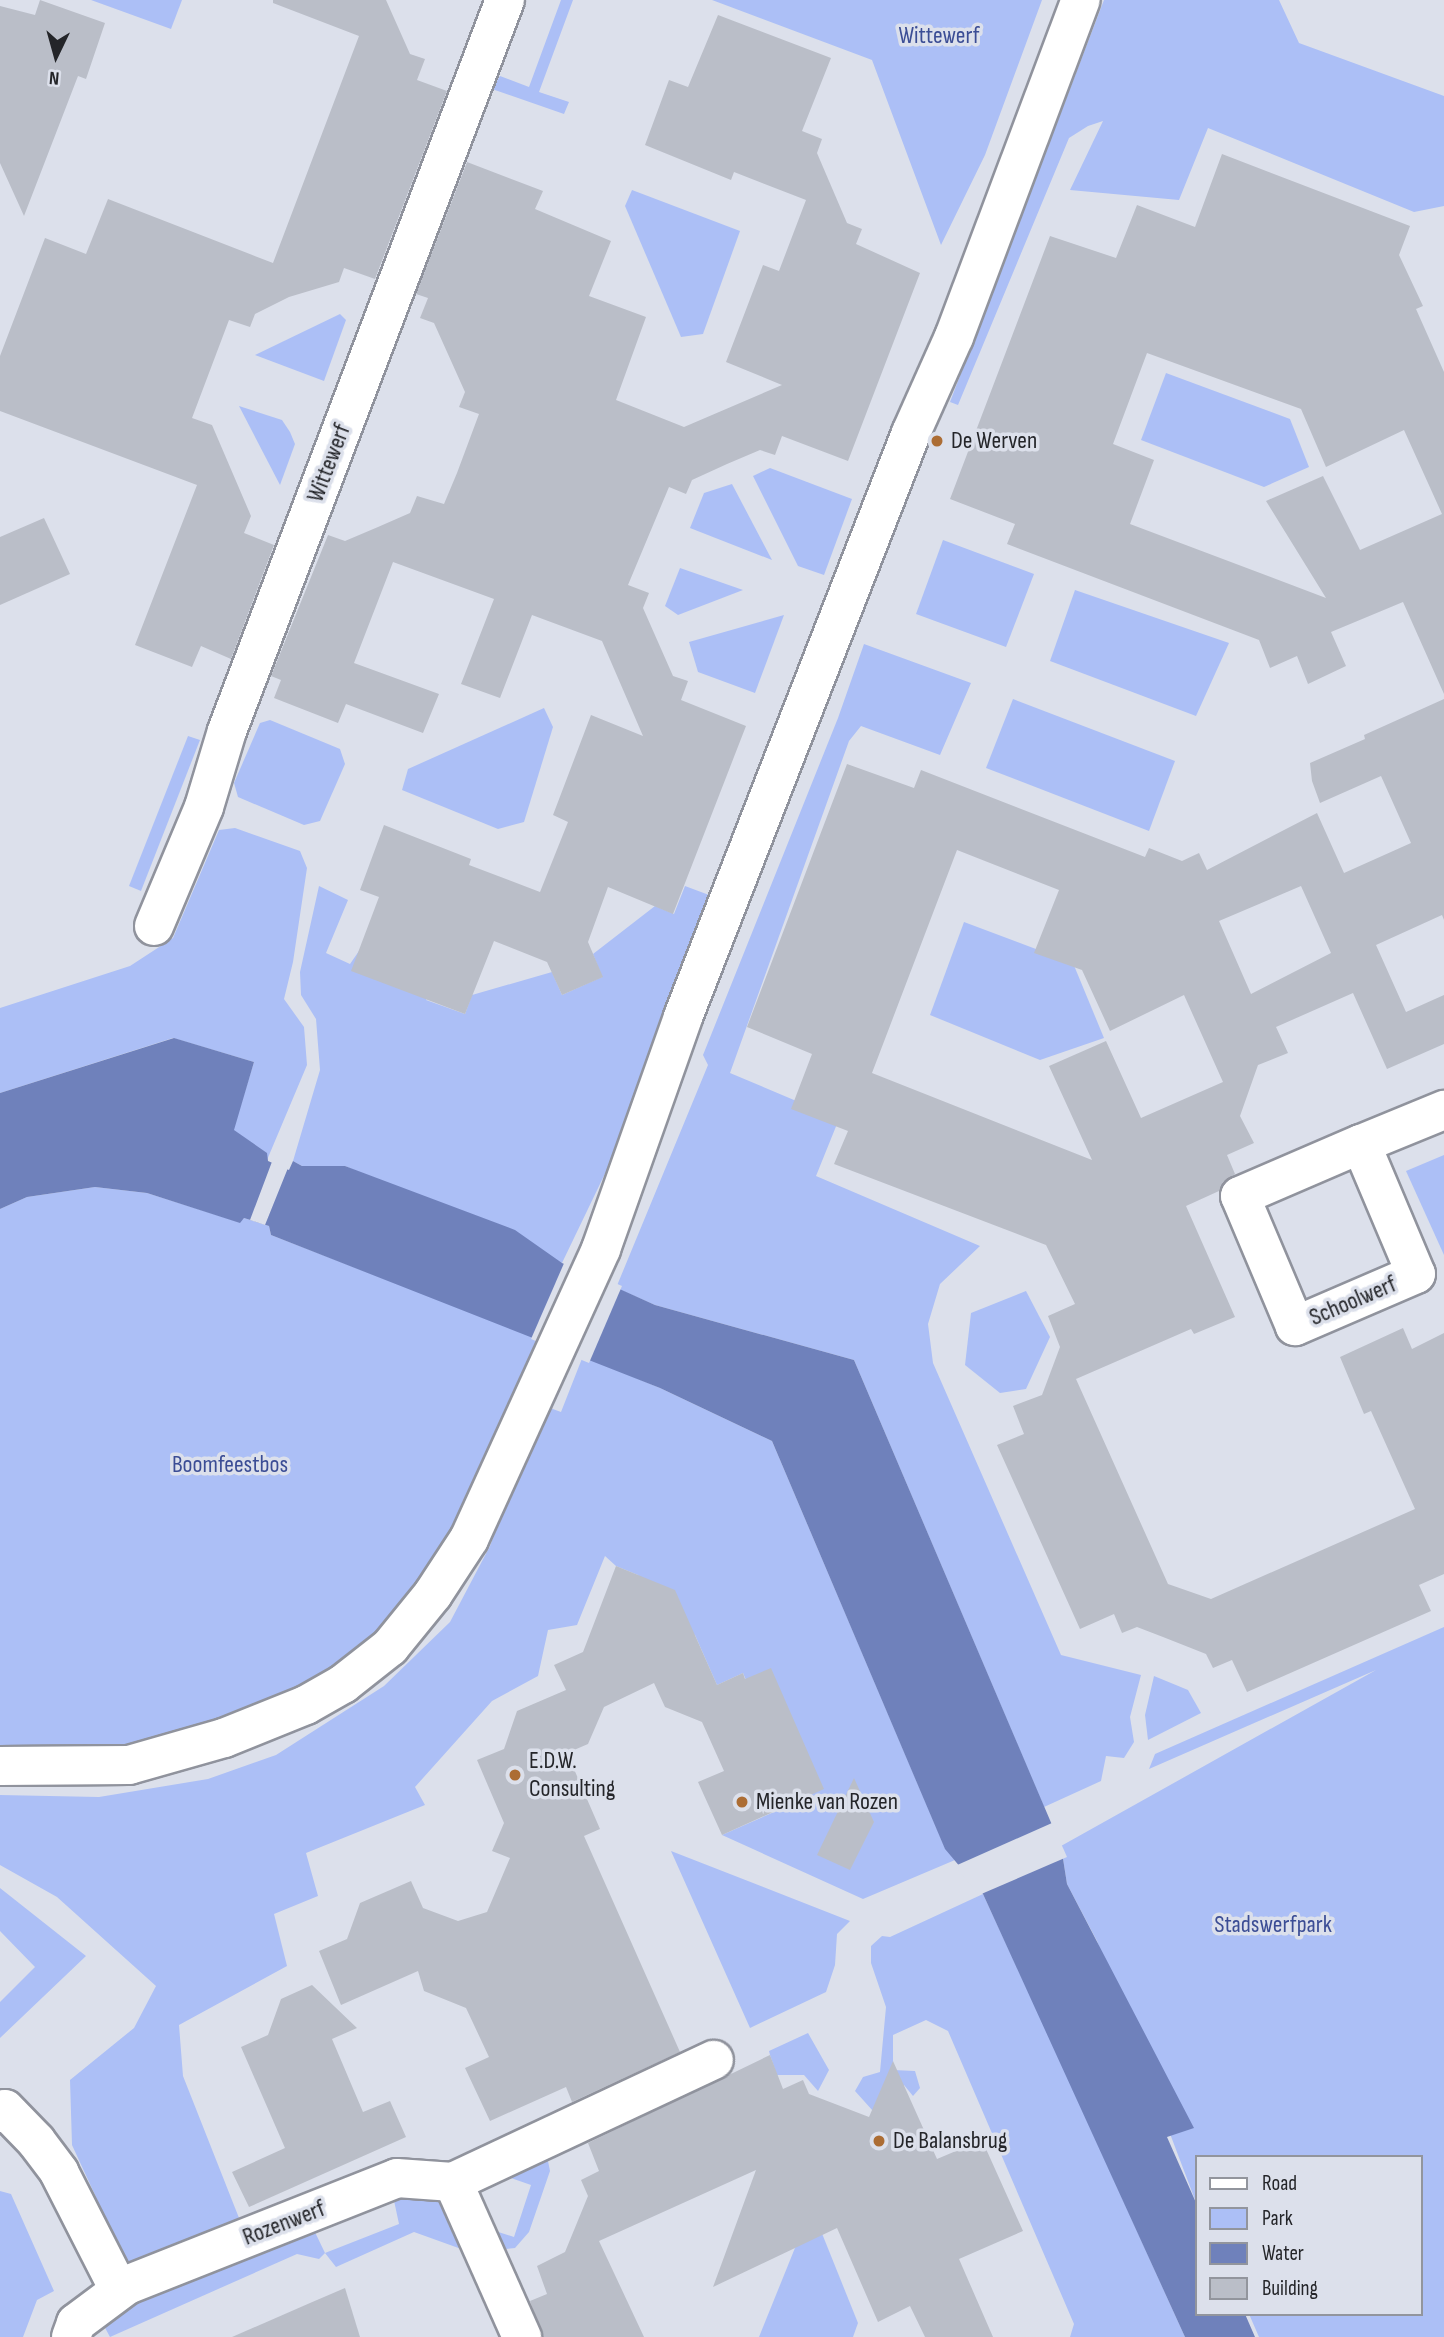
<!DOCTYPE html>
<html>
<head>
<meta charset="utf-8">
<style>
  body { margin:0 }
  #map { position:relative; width:1444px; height:2337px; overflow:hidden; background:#dce0eb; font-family:"Sofia Sans Condensed",sans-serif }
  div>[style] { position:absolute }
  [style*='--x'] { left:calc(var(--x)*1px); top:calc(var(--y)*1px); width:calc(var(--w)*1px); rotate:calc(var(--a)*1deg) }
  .green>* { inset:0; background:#acbff6 }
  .water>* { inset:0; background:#6f81bb }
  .pier>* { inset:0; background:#dce0eb }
  .building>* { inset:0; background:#babec8 }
  .roads { filter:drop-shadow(2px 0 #90939d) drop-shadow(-2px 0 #90939d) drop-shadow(0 2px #90939d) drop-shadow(0 -2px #90939d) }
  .minor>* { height:38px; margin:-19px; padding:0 19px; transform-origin:19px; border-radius:19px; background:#fff }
  .dots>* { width:19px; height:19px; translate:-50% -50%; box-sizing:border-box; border:4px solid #dce0eb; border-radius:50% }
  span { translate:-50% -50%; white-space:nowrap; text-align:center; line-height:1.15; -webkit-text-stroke:7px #dce0eb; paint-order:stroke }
  .park-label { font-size:24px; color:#3b4d95 }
  .poi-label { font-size:24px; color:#242529 }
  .left { translate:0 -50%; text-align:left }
  .street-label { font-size:24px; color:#242529 }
  .legend { position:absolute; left:1195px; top:2155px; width:228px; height:161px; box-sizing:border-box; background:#dce0eb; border:2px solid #92959d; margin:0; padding:9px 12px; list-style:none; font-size:21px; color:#242529 }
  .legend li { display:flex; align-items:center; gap:14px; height:35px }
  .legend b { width:35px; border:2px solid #92959d }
  .north { position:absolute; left:21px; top:21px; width:70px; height:70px; -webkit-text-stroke:5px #dce0eb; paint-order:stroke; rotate:185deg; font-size:19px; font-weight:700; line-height:28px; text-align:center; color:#242529 }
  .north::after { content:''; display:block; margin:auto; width:24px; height:32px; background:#242529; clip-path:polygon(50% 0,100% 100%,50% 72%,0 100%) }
</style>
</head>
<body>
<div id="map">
  <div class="green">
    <i style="clip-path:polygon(91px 0,182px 0,171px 29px)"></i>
    <i style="clip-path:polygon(561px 0,573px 0,539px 92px,569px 102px,564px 114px,492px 89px,500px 76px,529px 87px)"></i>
    <i style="clip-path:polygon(712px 0,1042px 0,985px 155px,941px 245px,872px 60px)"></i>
    <i style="clip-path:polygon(1104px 0,1279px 0,1299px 43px,1444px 96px,1444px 206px,1414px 212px,1208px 128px,1179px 200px,1070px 190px,1103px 121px,1088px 126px,1069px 138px,958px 405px,950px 402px)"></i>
    <i style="clip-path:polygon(632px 190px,740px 231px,703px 334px,681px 337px,625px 206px)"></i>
    <i style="clip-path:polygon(340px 314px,346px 320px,324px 381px,255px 355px)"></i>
    <i style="clip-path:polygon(1166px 373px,1290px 419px,1309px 467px,1264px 487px,1141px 440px)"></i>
    <i style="clip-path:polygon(239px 406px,282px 420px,290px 432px,295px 444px,280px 485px)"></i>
    <i style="clip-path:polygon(770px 468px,852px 499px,824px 575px,798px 566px,753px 476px)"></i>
    <i style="clip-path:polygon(732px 484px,772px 560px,690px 528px,704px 493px)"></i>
    <i style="clip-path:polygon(943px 540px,1034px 574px,1006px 647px,916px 614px)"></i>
    <i style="clip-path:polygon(680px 568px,743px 590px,678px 615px,665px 606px)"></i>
    <i style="clip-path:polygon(1075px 590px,1229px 643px,1196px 716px,1050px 661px)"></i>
    <i style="clip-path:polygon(784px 615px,755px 693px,698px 672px,689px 642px)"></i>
    <i style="clip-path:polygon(864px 644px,971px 683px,940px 755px,861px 726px,849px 741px,730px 1073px,839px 1119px,816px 1176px,980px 1246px,940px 1284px,928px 1324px,933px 1363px,1061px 1655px,1141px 1675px,1130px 1717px,1134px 1742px,1124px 1758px,1106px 1756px,1101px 1781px,1044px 1807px,854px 1360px,655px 1305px,616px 1288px,708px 1065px,703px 1055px,838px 718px)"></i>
    <i style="clip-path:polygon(1013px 699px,1175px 761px,1149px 831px,986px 768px)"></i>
    <i style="clip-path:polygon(544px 708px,553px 727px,524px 822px,498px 829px,402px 790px,408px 769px)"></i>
    <i style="clip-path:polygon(270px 720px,340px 749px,345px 764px,320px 821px,304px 825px,238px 797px,234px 783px,260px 723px)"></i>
    <i style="clip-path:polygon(188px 736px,200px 740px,141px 891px,129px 886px)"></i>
    <i style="clip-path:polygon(235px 828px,300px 851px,307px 868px,293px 962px,284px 999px,304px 1027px,307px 1065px,267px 1160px,266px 1153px,233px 1130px,254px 1062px,173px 1038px,0 1093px,0 1008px,130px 966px,173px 938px,219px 830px)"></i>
    <i style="clip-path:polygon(319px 886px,348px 900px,326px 953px,350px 964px,359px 951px,434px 981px,426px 1000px,465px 1014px,472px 995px,552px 972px,562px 995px,602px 977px,593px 954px,655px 906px,674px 914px,685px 886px,717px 898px,640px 1077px,612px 1159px,562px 1263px,345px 1166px,302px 1166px,293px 1161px,320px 1070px,316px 1019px,301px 995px,300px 972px)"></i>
    <i style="clip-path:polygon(964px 922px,1073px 963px,1104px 1038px,1040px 1060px,930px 1015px)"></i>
    <i style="clip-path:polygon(1444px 1155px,1444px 1255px,1406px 1171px)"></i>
    <i style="clip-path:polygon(95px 1187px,147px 1193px,239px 1222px,244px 1218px,269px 1226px,271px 1235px,545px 1341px,477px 1497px,416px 1600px,326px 1682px,128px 1751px,0 1766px,0 1209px,27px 1197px)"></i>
    <i style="clip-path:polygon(1026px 1291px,1050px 1337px,1026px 1389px,1000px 1393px,965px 1365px,971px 1313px)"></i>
    <i style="clip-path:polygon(583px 1356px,660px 1388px,772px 1441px,945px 1848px,955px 1860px,863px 1899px,722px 1835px,774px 1812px,787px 1776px,743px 1673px,717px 1685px,695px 1635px,676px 1628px,638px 1575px,616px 1566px,605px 1556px,577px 1625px,548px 1630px,538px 1676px,492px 1701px,415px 1787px,425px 1805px,306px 1853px,318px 1896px,274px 1914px,287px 1966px,179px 2025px,183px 2076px,241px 2223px,130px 2271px,72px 2145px,70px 2080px,134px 2028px,156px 1986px,57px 1897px,0 1865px,0 1795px,99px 1797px,208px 1779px,276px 1755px,384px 1686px,450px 1622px,490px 1546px,542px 1405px,561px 1412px)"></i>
    <i style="clip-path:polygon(1444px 1627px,1444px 2337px,1259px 2337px,1249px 2314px,1421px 2314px,1421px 2157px,1197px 2157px,1197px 2205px,1097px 1941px,1067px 1884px,1061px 1846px,1376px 1670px,1149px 1769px,1155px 1754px)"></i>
    <i style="clip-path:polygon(1154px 1676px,1188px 1690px,1201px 1713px,1148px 1740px,1145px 1715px)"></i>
    <i style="clip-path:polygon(671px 1851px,850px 1921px,837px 1934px,835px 1965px,826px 1992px,750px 2028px)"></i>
    <i style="clip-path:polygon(0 1888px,86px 1956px,0 2038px,0 2002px,35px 1967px,0 1931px)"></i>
    <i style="clip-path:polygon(983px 1894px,1047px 2032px,1185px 2337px,1070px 2337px,1074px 2324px,948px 2031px,926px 2020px,893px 2035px,893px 2070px,915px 2071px,920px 2088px,913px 2096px,904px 2085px,873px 2111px,855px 2091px,863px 2077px,880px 2072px,886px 2007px,871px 1963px,871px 1946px,882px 1936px,890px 1937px)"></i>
    <i style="clip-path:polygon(808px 2033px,829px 2070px,818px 2091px,804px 2075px,777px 2075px,770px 2055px,769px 2051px)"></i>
    <i style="clip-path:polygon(546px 2151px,550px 2171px,529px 2232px,515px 2248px,498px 2250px,486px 2228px,514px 2237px,531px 2185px,505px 2176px,490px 2186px,481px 2172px)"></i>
    <i style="clip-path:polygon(0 2191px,11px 2194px,54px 2291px,37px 2300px,23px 2337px,0 2337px)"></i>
    <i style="clip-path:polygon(393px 2196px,438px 2199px,464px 2250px,414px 2232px,336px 2267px,325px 2253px,319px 2259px,297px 2254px,110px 2337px,103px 2324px,122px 2309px,308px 2228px,313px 2228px,325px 2253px,399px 2224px)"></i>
    <i style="clip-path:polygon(821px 2231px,858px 2323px,853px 2337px,759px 2337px,799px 2238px)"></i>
  </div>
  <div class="water">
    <i style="clip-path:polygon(174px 1038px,254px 1062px,234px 1130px,267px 1153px,268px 1161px,289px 1170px,293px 1161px,302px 1166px,345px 1166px,515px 1230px,562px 1263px,655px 1305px,854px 1360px,1061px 1846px,1067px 1884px,1194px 2128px,1167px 2137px,1197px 2205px,1197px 2314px,1245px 2314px,1255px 2337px,1185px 2337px,983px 1894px,945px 1849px,772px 1441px,660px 1388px,271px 1235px,269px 1226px,244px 1218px,240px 1223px,147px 1193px,95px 1187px,27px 1197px,0 1209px,0 1093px)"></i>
  </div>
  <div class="pier">
    <i style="clip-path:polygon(292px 1158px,265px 1225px,250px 1220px,273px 1159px,288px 1166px)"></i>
    <i style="clip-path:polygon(565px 1261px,622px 1286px,589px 1363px,531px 1339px)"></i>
    <i style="clip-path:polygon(1052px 1823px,1067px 1857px,979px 1895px,955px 1866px)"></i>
  </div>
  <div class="building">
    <i style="clip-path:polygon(40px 0,105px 23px,86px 79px,78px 76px,24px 216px,0 163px,0 6px,35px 15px)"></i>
    <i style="clip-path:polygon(273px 0,386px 0,410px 54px,425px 59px,417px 80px,447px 91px,375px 279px,344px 268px,339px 282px,289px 297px,255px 314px,250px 327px,229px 320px,192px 418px,212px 425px,251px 516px,244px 533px,274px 545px,231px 659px,201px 646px,192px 667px,135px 645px,197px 485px,0 411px,0 356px,45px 238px,86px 254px,108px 199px,273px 263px,359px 36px,273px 3px)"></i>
    <i style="clip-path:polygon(718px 15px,831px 58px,802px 131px,822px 139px,817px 153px,847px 223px,862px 229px,856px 244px,920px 273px,848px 461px,782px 436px,775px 455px,760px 450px,727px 464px,692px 480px,686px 494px,669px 487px,628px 585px,649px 593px,643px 608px,673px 676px,688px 681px,681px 700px,746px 726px,673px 914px,608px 887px,588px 942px,603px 977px,562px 995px,547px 962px,494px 941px,465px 1014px,351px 971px,379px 897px,360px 890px,384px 825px,471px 859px,469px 865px,540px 892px,568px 822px,553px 815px,591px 715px,643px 736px,602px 641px,532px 615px,500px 698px,461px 684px,494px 599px,393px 562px,354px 663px,439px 694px,423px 733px,346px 704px,338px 723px,274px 698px,281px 680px,271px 676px,328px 535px,345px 541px,378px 527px,410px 513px,417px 496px,444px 504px,457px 473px,479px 414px,459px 407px,465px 392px,434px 323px,420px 318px,428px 298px,416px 294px,467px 162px,543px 191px,535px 209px,611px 241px,589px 296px,646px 317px,616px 400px,684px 427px,782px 385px,726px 362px,763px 265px,779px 271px,806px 200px,734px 172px,731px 180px,645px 145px,669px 80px,688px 87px)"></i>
    <i style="clip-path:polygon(evenodd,1222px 154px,1410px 226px,1399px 255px,1423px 306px,1416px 309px,1444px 372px,1444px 694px,1403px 602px,1331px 632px,1346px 666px,1308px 684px,1297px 656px,1270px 668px,1259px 640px,1007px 544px,1015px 524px,950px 499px,1050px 236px,1116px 258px,1137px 205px,1195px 227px,1222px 154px,1147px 353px,1301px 409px,1326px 467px,1404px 430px,1442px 514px,1360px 550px,1323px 476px,1266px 501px,1326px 598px,1130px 524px,1154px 460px,1113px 444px,1147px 353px)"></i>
    <i style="clip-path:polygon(44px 518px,70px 574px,0 605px,0 537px)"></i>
    <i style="clip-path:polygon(evenodd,1444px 699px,1444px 920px,1442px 915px,1376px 945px,1406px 1012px,1444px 995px,1444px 1044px,1387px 1069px,1353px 993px,1276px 1027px,1288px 1053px,1258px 1065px,1240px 1116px,1254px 1143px,1227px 1155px,1235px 1174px,1223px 1182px,1219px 1191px,1186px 1206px,1235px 1317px,1194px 1334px,1191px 1329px,1076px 1379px,1168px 1584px,1211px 1599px,1415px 1509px,1371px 1411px,1364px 1414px,1340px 1357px,1403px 1328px,1412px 1349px,1444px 1333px,1444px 1574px,1419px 1585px,1431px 1611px,1247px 1692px,1232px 1660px,1213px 1668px,1206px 1654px,1163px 1637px,1137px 1627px,1122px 1633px,1114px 1614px,1080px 1629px,997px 1445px,1024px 1434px,1013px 1406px,1042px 1395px,1060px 1347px,1048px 1316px,1075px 1304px,1046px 1245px,834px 1164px,848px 1131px,791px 1109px,812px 1054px,747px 1027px,847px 764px,914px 788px,921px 770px,1145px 857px,1149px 848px,1182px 861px,1199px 853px,1207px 870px,1317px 813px,1344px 873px,1411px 843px,1381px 776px,1320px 803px,1312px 781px,1310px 763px,1365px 739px,1364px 735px,1444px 699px,957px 850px,1059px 890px,1034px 953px,1082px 970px,1110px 1031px,1184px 995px,1223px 1082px,1141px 1118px,1106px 1041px,1049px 1066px,1092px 1160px,872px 1073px,957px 850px,1444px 699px,1301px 886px,1331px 953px,1251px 994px,1219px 921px,1301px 886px)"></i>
    <i style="clip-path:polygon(616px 1566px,675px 1590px,717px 1685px,743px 1673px,745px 1679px,771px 1668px,824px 1789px,722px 1835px,698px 1782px,724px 1771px,702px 1722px,665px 1707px,654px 1683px,604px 1707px,588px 1744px,567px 1753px,600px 1829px,584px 1836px,680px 2052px,572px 2102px,566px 2087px,490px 2121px,465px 2068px,489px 2057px,466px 2008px,424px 1991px,418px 1971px,341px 2005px,319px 1951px,347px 1939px,360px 1903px,411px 1881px,423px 1908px,458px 1921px,487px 1912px,510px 1858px,492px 1851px,504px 1823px,477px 1760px,504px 1749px,517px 1711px,566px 1690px,554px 1665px,583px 1652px)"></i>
    <i style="clip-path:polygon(854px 1778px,874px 1822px,850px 1870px,817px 1855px)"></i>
    <i style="clip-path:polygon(312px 1985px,357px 2028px,332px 2039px,363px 2112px,390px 2101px,406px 2137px,249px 2207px,232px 2172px,285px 2148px,241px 2047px,268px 2035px,281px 1999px)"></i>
    <i style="clip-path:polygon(770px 2055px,783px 2089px,803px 2080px,809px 2094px,869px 2117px,893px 2061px,937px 2159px,982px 2140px,1023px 2231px,959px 2259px,993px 2337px,925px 2337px,910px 2306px,878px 2322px,837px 2228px,713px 2287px,756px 2170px,599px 2241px,644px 2337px,543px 2337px,530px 2301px,547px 2294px,537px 2266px,565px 2252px,588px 2196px,581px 2180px,599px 2171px,588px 2143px)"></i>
    <i style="clip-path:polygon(345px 2288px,360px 2337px,232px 2337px,310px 2303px)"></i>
  </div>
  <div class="roads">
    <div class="minor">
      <i style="--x:154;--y:926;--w:129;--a:-67.2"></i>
      <i style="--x:204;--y:807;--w:79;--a:-73.2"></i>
      <i style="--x:227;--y:731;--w:782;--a:-69.18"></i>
      <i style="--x:1361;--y:1144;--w:141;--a:67.1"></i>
      <i style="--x:1416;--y:1274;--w:132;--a:156.7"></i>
      <i style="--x:1295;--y:1326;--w:141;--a:-112.9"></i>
      <i style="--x:1240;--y:1196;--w:132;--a:-23.3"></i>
      <i style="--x:1361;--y:1144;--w:90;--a:-22.3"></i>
      <i style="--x:0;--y:1766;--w:129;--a:-0.4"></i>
      <i style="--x:129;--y:1765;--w:99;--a:-15.9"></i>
      <i style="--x:224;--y:1738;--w:88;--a:-21.9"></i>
      <i style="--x:306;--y:1705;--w:43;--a:-29.6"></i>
      <i style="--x:343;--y:1684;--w:60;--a:-38.2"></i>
      <i style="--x:390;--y:1647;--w:68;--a:-50.9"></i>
      <i style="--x:433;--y:1594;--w:66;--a:-56.8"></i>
      <i style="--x:469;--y:1539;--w:319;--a:-65.5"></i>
      <i style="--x:601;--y:1249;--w:246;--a:-70.5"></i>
      <i style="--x:683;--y:1017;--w:627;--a:-68.67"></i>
      <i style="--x:911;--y:433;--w:105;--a:-65.9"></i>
      <i style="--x:954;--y:337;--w:360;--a:-69.4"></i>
      <i style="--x:0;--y:2113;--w:6;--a:-39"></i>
      <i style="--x:5;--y:2109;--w:45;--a:45.9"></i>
      <i style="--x:36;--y:2141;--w:39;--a:53"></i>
      <i style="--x:59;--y:2172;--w:132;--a:63"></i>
      <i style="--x:453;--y:2182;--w:170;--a:66"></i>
      <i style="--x:71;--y:2337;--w:15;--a:-70"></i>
      <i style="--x:76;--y:2323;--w:64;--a:-36.7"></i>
      <i style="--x:127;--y:2285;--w:290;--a:-21.6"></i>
      <i style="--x:397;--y:2178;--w:56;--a:4.1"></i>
      <i style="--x:453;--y:2182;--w:288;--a:-25.1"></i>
    </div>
  </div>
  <div class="dots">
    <i style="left:937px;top:441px;background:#ac6d34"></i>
    <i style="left:515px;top:1775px;background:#ac6d34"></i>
    <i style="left:742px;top:1802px;background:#ac6d34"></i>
    <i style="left:879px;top:2141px;background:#ac6d34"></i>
  </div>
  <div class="park-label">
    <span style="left:939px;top:36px">Wittewerf</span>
    <span style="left:230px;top:1465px">Boomfeestbos</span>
    <span style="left:1273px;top:1925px">Stadswerfpark</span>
  </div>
  <div class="poi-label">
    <span class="left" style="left:951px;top:441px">De Werven</span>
    <span class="left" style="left:529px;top:1775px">E.D.W.<br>Consulting</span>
    <span class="left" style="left:756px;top:1802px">Mienke van Rozen</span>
    <span class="left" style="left:893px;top:2141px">De Balansbrug</span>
  </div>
  <div class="street-label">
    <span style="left:329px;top:463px;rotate:-69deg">Wittewerf</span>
    <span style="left:1353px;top:1301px;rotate:-23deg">Schoolwerf</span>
    <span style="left:284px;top:2223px;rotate:-21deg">Rozenwerf</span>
  </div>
  <ul class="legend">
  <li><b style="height:9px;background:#fff"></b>Road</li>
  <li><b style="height:19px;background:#acbff6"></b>Park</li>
  <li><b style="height:19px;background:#6f81bb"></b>Water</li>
  <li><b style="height:19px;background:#babec8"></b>Building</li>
  </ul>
  <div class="north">N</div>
</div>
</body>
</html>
